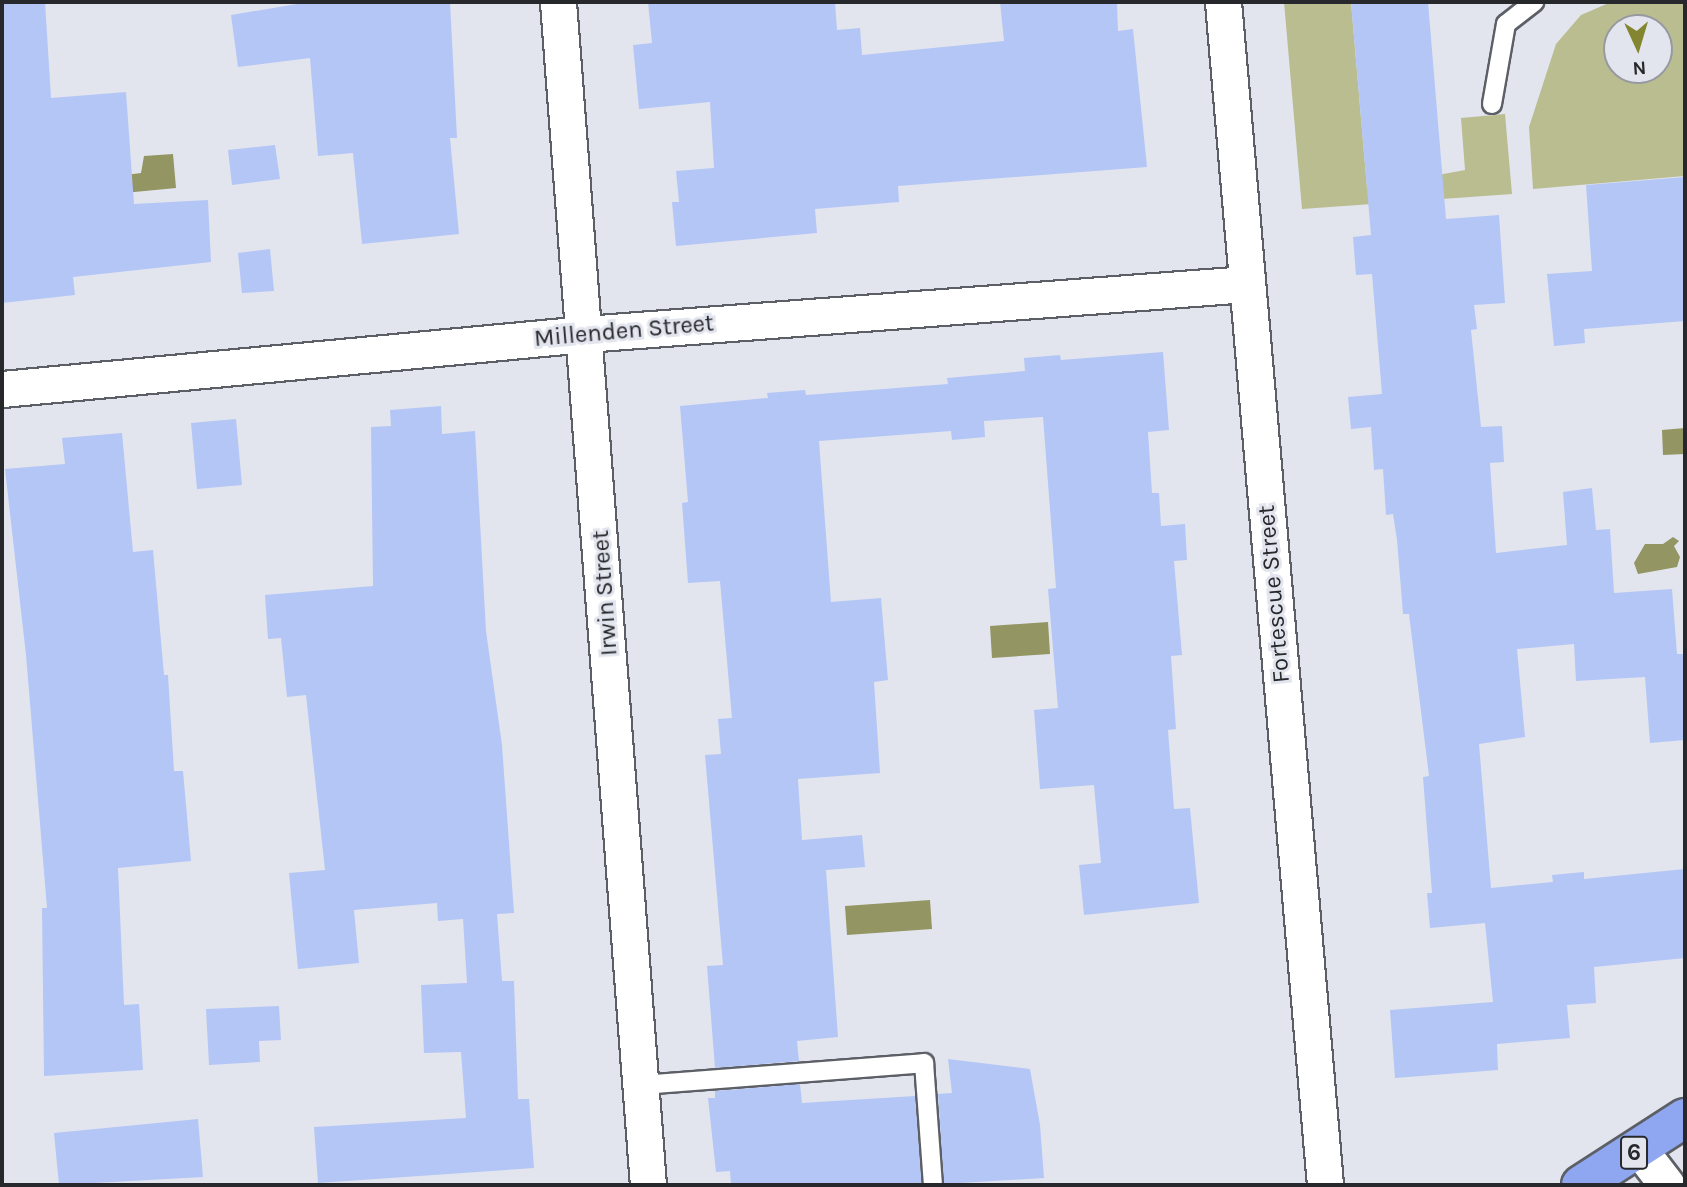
<!DOCTYPE html>
<html>
<head>
<meta charset="utf-8">
<style>
  body { margin:0 }
  #map { position:relative; width:1687px; height:1187px; overflow:hidden; background:#e2e5ee; font-family:Karla,sans-serif }
  div>[style] { position:absolute }
  [style*='--x'] { left:calc(var(--x)*1px); top:calc(var(--y)*1px); width:calc(var(--w)*1px); rotate:calc(var(--a)*1deg) }
  .green>* { inset:0; background:#babd90 }
  .water>* { inset:0; background:#939562 }
  .building>* { inset:0; background:#b4c6f6 }
  .roads { filter:drop-shadow(2px 0 #5c5f66) drop-shadow(-2px 0 #5c5f66) drop-shadow(0 2px #5c5f66) drop-shadow(0 -2px #5c5f66) }
  .service>* { height:18px; margin:-9px; padding:0 9px; transform-origin:9px; border-radius:9px; background:#fff }
  .minor>* { height:35px; margin:-17.5px; padding:0 17.5px; transform-origin:17.5px; border-radius:17.5px; background:#fff }
  .trunk>* { height:38px; margin:-19px; padding:0 19px; transform-origin:19px; border-radius:19px; background:#8fa6f0 }
  span { translate:-50% -50%; white-space:nowrap; text-align:center; line-height:1.15; -webkit-text-stroke:6px #e2e5ee; paint-order:stroke }
  .shield-label span { padding:2px 5px; background:#e2e5ee; border:2px solid; border-radius:5px; -webkit-text-stroke-width:0 }
  .shield-label { font-size:23px; color:#27282b; font-weight:700 }
  .street-label { font-size:24px; color:#27282b }
  .frame { position:absolute; inset:0; border:4px solid #27282b; pointer-events:none }
  .north { position:absolute; left:1603px; top:14px; width:70px; height:70px; box-sizing:border-box; background:#e2e5ee; border:2px solid #9799a0; border-radius:50%; rotate:176deg; font-size:19px; font-weight:700; line-height:28px; text-align:center; color:#27282b }
  .north::after { content:''; display:block; margin:auto; width:24px; height:32px; background:#83852f; clip-path:polygon(50% 0,100% 100%,50% 72%,0 100%) }
</style>
</head>
<body>
<div id="map">
  <div class="green">
    <i style="clip-path:polygon(1284px 2px,1351px 2px,1367px 188px,1465px 170px,1461px 118px,1505px 114px,1512px 194px,1302px 209px)"></i>
    <i style="clip-path:polygon(evenodd,1611px 2px,1685px 2px,1685px 176px,1533px 189px,1529px 127px,1556px 44px,1581px 15px,1611px 2px,1617px 28px,1659px 28px,1659px 70px,1617px 70px,1617px 28px)"></i>
  </div>
  <div class="water">
    <i style="clip-path:polygon(173px 154px,176px 188px,103px 195px,103px 178px,141px 173px,144px 156px)"></i>
    <i style="clip-path:polygon(1685px 428px,1685px 454px,1663px 455px,1662px 430px)"></i>
    <i style="clip-path:polygon(1673px 537px,1679px 541px,1674px 546px,1680px 557px,1677px 567px,1638px 574px,1634px 563px,1645px 544px,1663px 544px)"></i>
    <i style="clip-path:polygon(1048px 622px,1050px 654px,992px 658px,990px 626px)"></i>
    <i style="clip-path:polygon(930px 900px,932px 929px,847px 935px,845px 906px)"></i>
  </div>
  <div class="building">
    <i style="clip-path:polygon(2px 2px,45px 2px,51px 98px,126px 92px,134px 204px,208px 200px,211px 262px,73px 277px,75px 295px,2px 303px)"></i>
    <i style="clip-path:polygon(309px 2px,450px 2px,457px 138px,450px 138px,459px 234px,362px 244px,353px 153px,318px 156px,310px 58px,238px 67px,231px 15px)"></i>
    <i style="clip-path:polygon(648px 2px,835px 2px,837px 30px,860px 28px,862px 55px,1004px 41px,1000px 2px,1117px 2px,1118px 31px,1133px 29px,1147px 167px,898px 186px,899px 202px,815px 209px,817px 233px,676px 246px,672px 202px,679px 202px,676px 171px,714px 168px,710px 102px,639px 109px,633px 45px,652px 43px)"></i>
    <i style="clip-path:polygon(1351px 2px,1428px 2px,1446px 219px,1499px 215px,1505px 303px,1474px 305px,1477px 329px,1471px 330px,1481px 427px,1502px 426px,1504px 462px,1490px 463px,1496px 553px,1567px 545px,1563px 492px,1592px 488px,1596px 530px,1610px 529px,1614px 593px,1672px 589px,1677px 654px,1685px 654px,1685px 740px,1650px 743px,1645px 677px,1576px 681px,1574px 644px,1517px 649px,1525px 737px,1479px 744px,1491px 888px,1553px 882px,1552px 875px,1584px 872px,1584px 879px,1685px 869px,1685px 958px,1594px 967px,1596px 1003px,1567px 1005px,1570px 1038px,1497px 1044px,1498px 1070px,1395px 1078px,1390px 1010px,1493px 1002px,1485px 923px,1430px 928px,1427px 893px,1432px 893px,1423px 777px,1429px 776px,1409px 614px,1403px 614px,1397px 540px,1393px 514px,1386px 515px,1383px 469px,1374px 470px,1371px 427px,1351px 429px,1348px 397px,1382px 394px,1372px 274px,1356px 275px,1353px 237px,1371px 235px)"></i>
    <i style="clip-path:polygon(275px 145px,280px 179px,232px 185px,228px 150px)"></i>
    <i style="clip-path:polygon(1685px 177px,1685px 321px,1584px 329px,1585px 343px,1554px 346px,1547px 274px,1592px 271px,1586px 185px)"></i>
    <i style="clip-path:polygon(270px 249px,274px 291px,242px 293px,238px 253px)"></i>
    <i style="clip-path:polygon(1163px 352px,1169px 430px,1148px 432px,1152px 493px,1159px 493px,1161px 526px,1185px 524px,1187px 560px,1174px 561px,1182px 655px,1171px 656px,1176px 729px,1168px 730px,1174px 809px,1190px 808px,1199px 903px,1084px 915px,1079px 865px,1101px 863px,1094px 785px,1040px 789px,1034px 710px,1058px 708px,1048px 589px,1056px 588px,1043px 417px,984px 421px,985px 437px,952px 440px,951px 431px,819px 441px,831px 602px,881px 598px,888px 680px,874px 682px,880px 773px,798px 779px,802px 840px,862px 835px,865px 867px,826px 870px,838px 1037px,797px 1041px,799px 1061px,715px 1068px,707px 966px,723px 965px,705px 755px,721px 754px,718px 719px,732px 718px,720px 581px,688px 583px,682px 503px,688px 502px,680px 406px,768px 398px,767px 393px,805px 390px,806px 395px,948px 384px,947px 378px,1025px 371px,1024px 358px,1060px 355px,1061px 360px)"></i>
    <i style="clip-path:polygon(441px 406px,442px 434px,475px 431px,486px 631px,502px 745px,514px 913px,497px 914px,502px 981px,514px 981px,518px 1099px,529px 1099px,534px 1168px,318px 1183px,314px 1127px,466px 1118px,461px 1052px,424px 1053px,421px 985px,467px 983px,463px 919px,438px 921px,437px 903px,354px 910px,359px 963px,298px 969px,289px 873px,325px 870px,306px 695px,287px 697px,281px 638px,268px 639px,265px 595px,373px 586px,371px 427px,391px 426px,390px 410px)"></i>
    <i style="clip-path:polygon(236px 419px,242px 485px,197px 489px,191px 423px)"></i>
    <i style="clip-path:polygon(122px 433px,133px 552px,153px 550px,164px 675px,168px 675px,174px 771px,183px 771px,191px 861px,118px 868px,124px 1005px,139px 1004px,143px 1070px,44px 1076px,42px 908px,47px 908px,26px 655px,5px 469px,65px 464px,62px 438px)"></i>
    <i style="clip-path:polygon(279px 1006px,281px 1040px,259px 1041px,260px 1062px,209px 1065px,206px 1009px)"></i>
    <i style="clip-path:polygon(948px 1059px,1030px 1069px,1040px 1125px,1044px 1178px,944px 1184px,938px 1094px,952px 1093px)"></i>
    <i style="clip-path:polygon(800px 1084px,802px 1103px,915px 1096px,922px 1185px,731px 1185px,730px 1171px,716px 1172px,708px 1098px,715px 1098px,715px 1091px)"></i>
    <i style="clip-path:polygon(198px 1119px,203px 1177px,59px 1185px,54px 1133px)"></i>
  </div>
  <div class="roads">
    <div class="service">
      <i style="--x:1492;--y:104;--w:81;--a:-80.1"></i>
      <i style="--x:1506;--y:24;--w:36;--a:-38"></i>
      <i style="--x:641;--y:1085;--w:284;--a:-4.4"></i>
      <i style="--x:924;--y:1063;--w:122;--a:85.8"></i>
    </div>
    <div class="minor">
      <i style="--x:558;--y:2;--w:1186;--a:85.65"></i>
      <i style="--x:1223;--y:2;--w:1187;--a:85.07"></i>
      <i style="--x:2;--y:389;--w:586;--a:-5.39"></i>
      <i style="--x:585;--y:334;--w:664;--a:-4.32"></i>
      <i style="--x:1640;--y:1150;--w:44;--a:52.4"></i>
    </div>
    <div class="trunk">
      <i style="--x:1581;--y:1185;--w:124;--a:-32.8"></i>
    </div>
  </div>
  <div class="shield-label">
    <span style="left:1634px;top:1153px">6</span>
  </div>
  <div class="street-label">
    <span style="left:624px;top:331px;rotate:-5deg">Millenden Street</span>
    <span style="left:605px;top:593px;rotate:-94deg">Irwin Street</span>
    <span style="left:1274px;top:594px;rotate:-95deg">Fortescue Street</span>
  </div>
  <div class="frame"></div>
  <div class="north">N</div>
</div>
</body>
</html>
